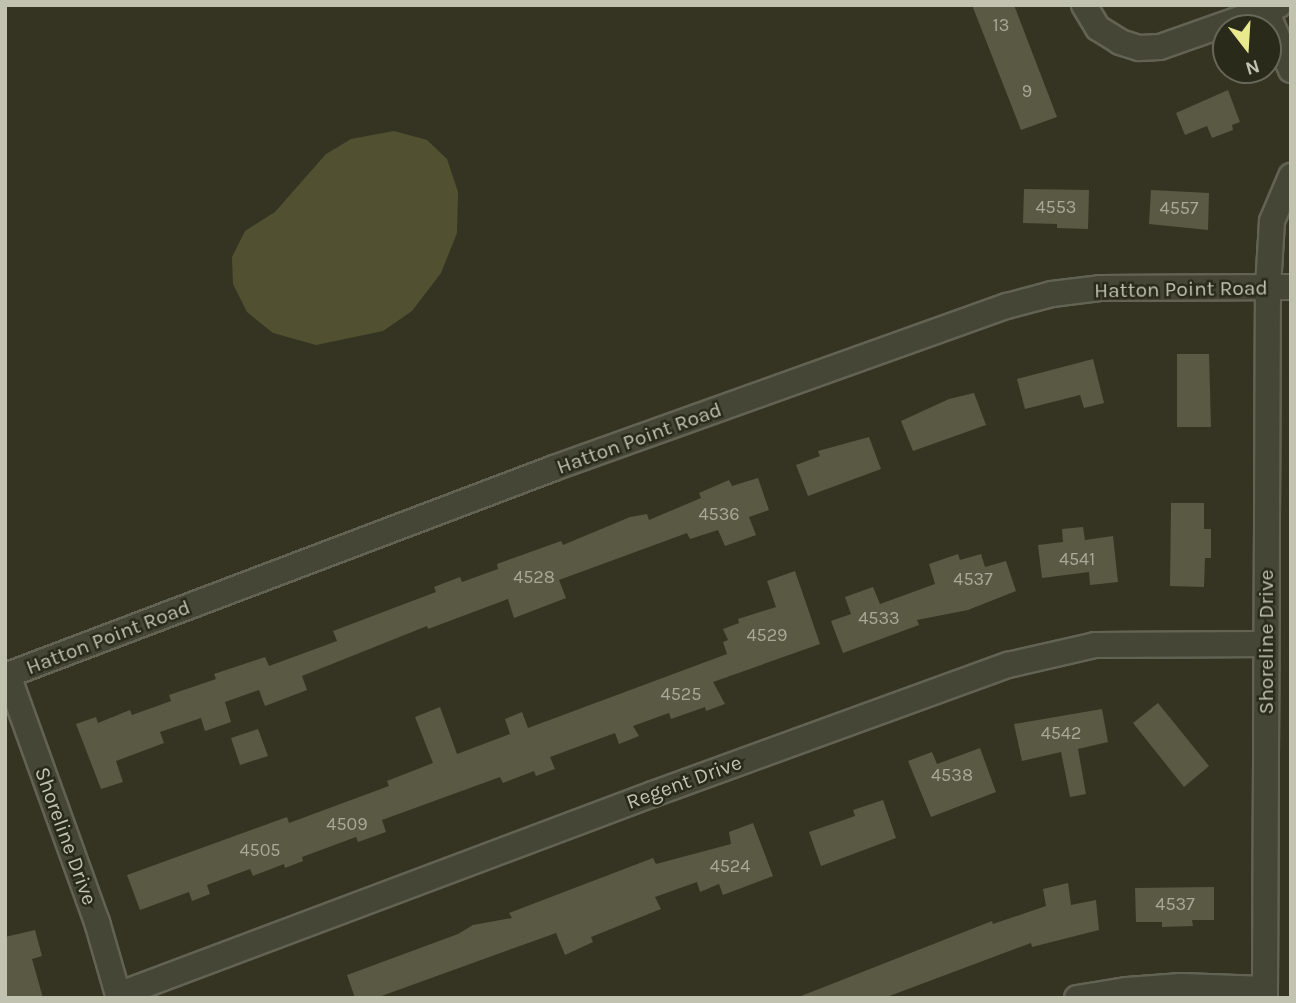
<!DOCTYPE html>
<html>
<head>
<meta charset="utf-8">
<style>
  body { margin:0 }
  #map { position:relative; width:1296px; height:1003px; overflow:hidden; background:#353423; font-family:Karla,sans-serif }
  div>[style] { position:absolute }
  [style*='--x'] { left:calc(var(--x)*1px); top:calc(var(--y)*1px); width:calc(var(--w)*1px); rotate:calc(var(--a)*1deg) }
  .water>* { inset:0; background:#515132 }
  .building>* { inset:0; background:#595944 }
  .roads { filter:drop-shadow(2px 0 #636354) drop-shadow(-2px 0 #636354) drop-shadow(0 2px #636354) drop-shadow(0 -2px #636354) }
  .street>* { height:24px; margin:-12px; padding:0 12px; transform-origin:12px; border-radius:12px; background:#464636 }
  span { translate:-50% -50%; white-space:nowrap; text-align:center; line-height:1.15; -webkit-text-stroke:5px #2a2a1b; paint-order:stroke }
  .number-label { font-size:18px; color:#a8a896 }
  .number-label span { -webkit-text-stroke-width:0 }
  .street-label { font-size:21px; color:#c2c2b1 }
  .frame { position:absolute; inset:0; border:7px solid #c2c2b1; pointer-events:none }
  .north { position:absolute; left:1212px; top:14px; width:70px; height:70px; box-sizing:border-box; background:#2a2a1b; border:2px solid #676757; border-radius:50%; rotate:163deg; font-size:19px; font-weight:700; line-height:28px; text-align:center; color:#c2c2b1 }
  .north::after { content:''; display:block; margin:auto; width:24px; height:32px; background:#e9ea8e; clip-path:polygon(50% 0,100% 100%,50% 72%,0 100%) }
</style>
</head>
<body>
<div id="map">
  <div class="water">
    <i style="clip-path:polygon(394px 131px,427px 140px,447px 159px,458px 192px,457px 233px,441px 273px,412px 311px,383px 331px,316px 345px,273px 333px,247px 312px,233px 284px,232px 257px,245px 231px,275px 212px,326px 154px,351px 139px)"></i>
  </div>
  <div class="building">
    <i style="clip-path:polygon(972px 5px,1014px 5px,1057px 117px,1021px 130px)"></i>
    <i style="clip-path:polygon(1228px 90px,1240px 122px,1232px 125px,1233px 130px,1212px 138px,1207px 126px,1185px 135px,1176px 113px)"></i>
    <i style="clip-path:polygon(1024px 189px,1089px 190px,1088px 229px,1057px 228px,1057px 224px,1023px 223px)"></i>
    <i style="clip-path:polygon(1151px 190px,1209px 193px,1208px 230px,1149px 224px)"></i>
    <i style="clip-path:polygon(1177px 354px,1209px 354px,1211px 427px,1177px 427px)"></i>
    <i style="clip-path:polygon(1093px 359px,1104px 403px,1084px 408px,1080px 395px,1025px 409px,1017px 379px)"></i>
    <i style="clip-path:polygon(974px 393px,986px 425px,913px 451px,901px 421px,949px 399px)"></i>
    <i style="clip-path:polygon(869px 437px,881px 469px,808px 496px,796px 465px,820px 456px,818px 451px)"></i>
    <i style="clip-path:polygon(758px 478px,769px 510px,749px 517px,756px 535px,725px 546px,718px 530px,690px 539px,687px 533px,559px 580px,566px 598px,514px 618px,508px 599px,428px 629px,427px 626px,302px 676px,307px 690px,265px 706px,259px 690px,225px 702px,231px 722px,205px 731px,201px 718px,160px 732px,164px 743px,116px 761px,123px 782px,101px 789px,76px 724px,96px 717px,98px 723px,130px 710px,132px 715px,171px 701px,169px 695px,216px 679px,214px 674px,265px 657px,269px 666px,337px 641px,333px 631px,436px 592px,434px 587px,460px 577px,462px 582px,498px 569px,497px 564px,561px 541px,563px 545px,630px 517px,647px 514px,649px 520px,701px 498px,699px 493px,729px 480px,732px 486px)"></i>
    <i style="clip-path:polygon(1171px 503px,1204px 503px,1204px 529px,1211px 529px,1211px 558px,1205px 558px,1204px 587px,1170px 586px)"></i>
    <i style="clip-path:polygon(1083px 527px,1085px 540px,1113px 536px,1118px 582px,1090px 585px,1089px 572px,1042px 578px,1038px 545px,1063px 542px,1062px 529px)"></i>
    <i style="clip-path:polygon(958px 554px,960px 560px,981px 554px,985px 567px,1006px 561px,1016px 591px,968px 610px,917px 620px,919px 625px,843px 653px,831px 621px,851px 614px,845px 597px,873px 587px,880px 604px,935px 584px,929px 564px)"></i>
    <i style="clip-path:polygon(795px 571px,820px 644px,713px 682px,725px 704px,706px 711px,705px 707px,671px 719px,669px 713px,633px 726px,639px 736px,619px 744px,615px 733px,550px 757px,555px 769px,536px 776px,534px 771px,503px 783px,500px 777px,382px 820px,386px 832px,358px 842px,356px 837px,302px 857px,303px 861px,285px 868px,284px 864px,253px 876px,250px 869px,207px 885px,210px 894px,192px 901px,189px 892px,140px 910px,127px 875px,287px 817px,289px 823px,389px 786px,387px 781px,433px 763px,415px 717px,440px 707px,457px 754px,510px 734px,505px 719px,522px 712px,528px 728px,727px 654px,723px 642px,728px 640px,723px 629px,739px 623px,738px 619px,776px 607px,767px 581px)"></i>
    <i style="clip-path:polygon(1158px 703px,1209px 766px,1184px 787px,1133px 723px)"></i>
    <i style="clip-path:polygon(1102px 709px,1108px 742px,1078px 749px,1086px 794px,1070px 797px,1061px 752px,1022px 761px,1014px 724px)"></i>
    <i style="clip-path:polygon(258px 729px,268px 756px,240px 765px,231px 738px)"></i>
    <i style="clip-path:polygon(980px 748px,996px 792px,931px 817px,908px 761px,932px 752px,937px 764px)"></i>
    <i style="clip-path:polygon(883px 800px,896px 838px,821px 866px,809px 832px,855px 816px,853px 810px)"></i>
    <i style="clip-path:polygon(753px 823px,773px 876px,723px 895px,719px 884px,700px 892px,697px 882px,655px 897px,661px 909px,591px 937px,593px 942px,565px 955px,556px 933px,376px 998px,355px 998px,347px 975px,458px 934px,473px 925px,512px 918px,509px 913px,653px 858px,656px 864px,731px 844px,729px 832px)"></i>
    <i style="clip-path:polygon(1068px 883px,1071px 905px,1096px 900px,1099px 930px,1032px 947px,1031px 943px,884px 998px,796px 998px,992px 921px,993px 924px,1046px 906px,1043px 889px)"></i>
    <i style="clip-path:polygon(1214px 887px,1214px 920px,1192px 920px,1193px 926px,1162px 927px,1162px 922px,1136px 922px,1135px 888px)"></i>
    <i style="clip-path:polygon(35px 930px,42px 956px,32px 959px,43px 998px,5px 998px,5px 937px)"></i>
  </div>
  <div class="roads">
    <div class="street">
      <i style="--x:1084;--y:5;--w:27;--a:59"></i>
      <i style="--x:1098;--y:28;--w:26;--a:32"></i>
      <i style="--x:1120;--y:42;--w:20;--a:18"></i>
      <i style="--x:1139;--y:48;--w:21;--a:-3"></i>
      <i style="--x:1160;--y:47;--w:126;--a:-19.4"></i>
      <i style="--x:1266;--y:10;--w:65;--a:67.4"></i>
      <i style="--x:8;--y:675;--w:263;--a:70.2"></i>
      <i style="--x:97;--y:922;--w:79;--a:73.9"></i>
      <i style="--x:5;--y:676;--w:587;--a:-20.75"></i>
      <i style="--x:554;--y:468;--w:481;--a:-19.7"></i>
      <i style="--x:1007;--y:306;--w:47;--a:-14.9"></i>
      <i style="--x:1052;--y:294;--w:48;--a:-7.1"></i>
      <i style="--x:1100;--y:288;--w:191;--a:-0.3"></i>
      <i style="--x:118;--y:995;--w:572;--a:-20.59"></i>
      <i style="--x:653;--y:794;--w:378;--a:-20"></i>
      <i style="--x:1008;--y:665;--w:89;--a:-12.9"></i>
      <i style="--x:1095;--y:645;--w:171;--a:-0.3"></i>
      <i style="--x:1077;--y:998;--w:51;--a:-9.1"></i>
      <i style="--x:1127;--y:990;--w:54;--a:-4.2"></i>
      <i style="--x:1181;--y:986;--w:84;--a:2"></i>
      <i style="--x:1265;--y:998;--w:711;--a:-89.76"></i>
      <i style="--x:1268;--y:287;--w:66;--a:-86.5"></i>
      <i style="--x:1272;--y:221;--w:49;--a:-67.1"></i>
    </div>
  </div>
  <div class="number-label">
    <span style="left:1001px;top:25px">13</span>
    <span style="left:1027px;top:91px">9</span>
    <span style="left:1056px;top:207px">4553</span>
    <span style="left:1179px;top:208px">4557</span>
    <span style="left:719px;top:514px">4536</span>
    <span style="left:1077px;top:559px">4541</span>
    <span style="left:534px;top:577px">4528</span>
    <span style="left:973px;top:579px">4537</span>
    <span style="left:879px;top:618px">4533</span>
    <span style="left:767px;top:635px">4529</span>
    <span style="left:681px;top:694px">4525</span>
    <span style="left:1061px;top:733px">4542</span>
    <span style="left:952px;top:775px">4538</span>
    <span style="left:347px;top:824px">4509</span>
    <span style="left:260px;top:850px">4505</span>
    <span style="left:730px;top:866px">4524</span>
    <span style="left:1175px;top:904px">4537</span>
  </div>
  <div class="street-label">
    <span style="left:1181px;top:289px;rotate:-1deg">Hatton Point Road</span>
    <span style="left:639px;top:438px;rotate:-20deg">Hatton Point Road</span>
    <span style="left:108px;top:637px;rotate:-21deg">Hatton Point Road</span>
    <span style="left:1266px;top:642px;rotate:-90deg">Shoreline Drive</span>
    <span style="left:684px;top:782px;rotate:-20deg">Regent Drive</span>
    <span style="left:66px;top:836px;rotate:70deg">Shoreline Drive</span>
  </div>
  <div class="frame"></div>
  <div class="north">N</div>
</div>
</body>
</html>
